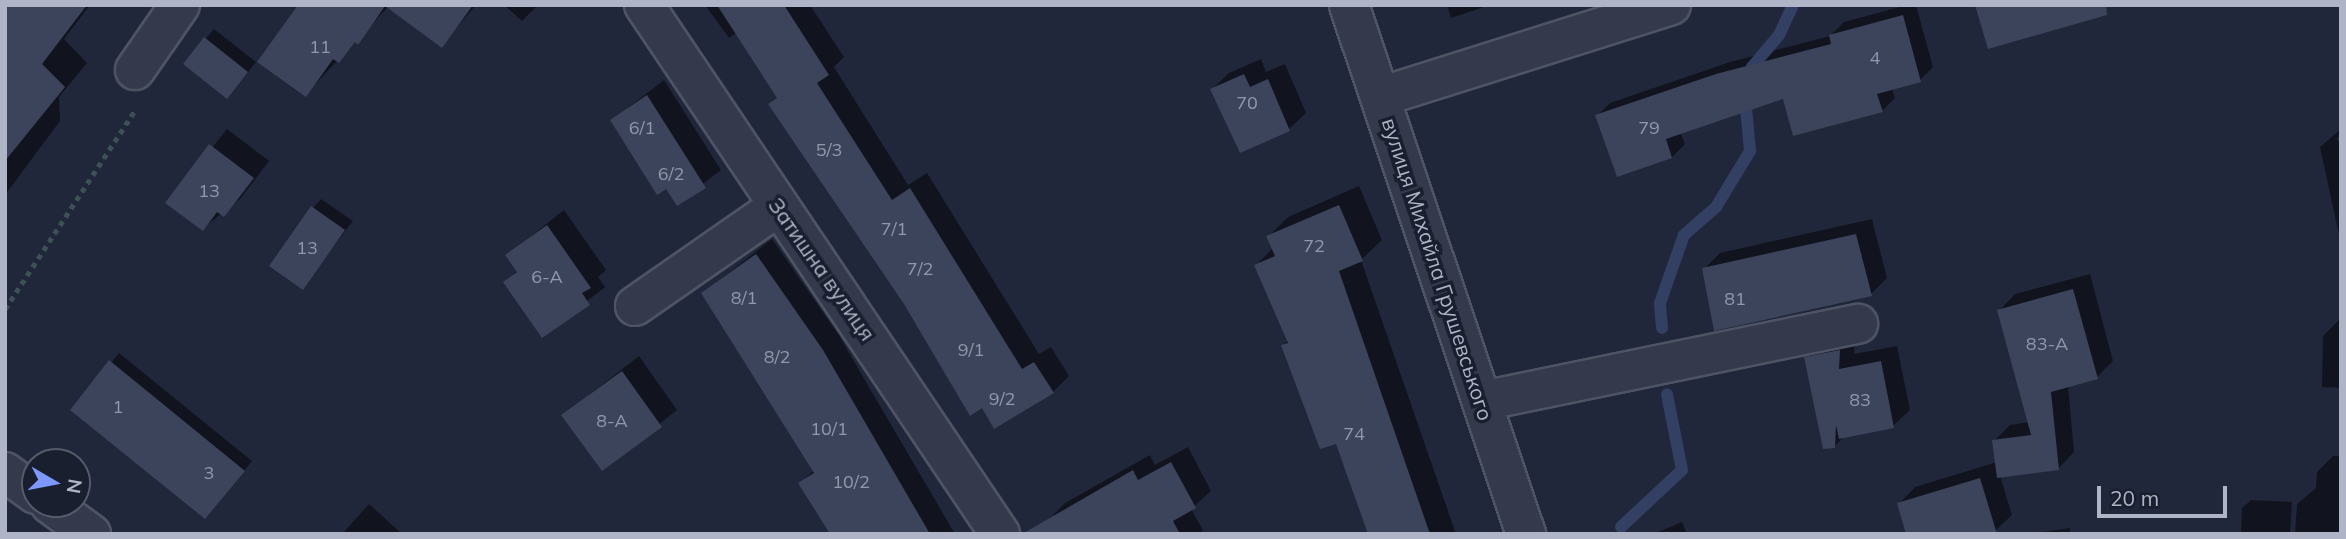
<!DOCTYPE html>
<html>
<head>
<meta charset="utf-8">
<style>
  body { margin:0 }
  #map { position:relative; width:2346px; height:539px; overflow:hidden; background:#20273b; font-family:Mulish,sans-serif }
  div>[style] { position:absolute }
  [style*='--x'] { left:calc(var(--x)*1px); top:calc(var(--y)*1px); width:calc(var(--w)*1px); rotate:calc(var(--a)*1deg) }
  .shadow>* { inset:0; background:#0007 }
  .stream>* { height:12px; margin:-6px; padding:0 6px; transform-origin:6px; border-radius:6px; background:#333f63 }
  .building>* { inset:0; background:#3c445b }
  .path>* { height:4.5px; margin-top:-2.25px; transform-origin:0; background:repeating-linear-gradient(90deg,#3d5056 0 5px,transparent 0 10px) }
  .roads { filter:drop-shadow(2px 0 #4f5465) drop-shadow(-2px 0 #4f5465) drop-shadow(0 2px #4f5465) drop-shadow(0 -2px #4f5465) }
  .minor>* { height:38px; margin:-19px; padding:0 19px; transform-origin:19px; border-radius:19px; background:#343a4b }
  span { translate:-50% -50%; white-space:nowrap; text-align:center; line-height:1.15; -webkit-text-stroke:7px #1a1f2f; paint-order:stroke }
  .number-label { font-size:18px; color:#9298ac }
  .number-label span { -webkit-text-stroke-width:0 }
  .street-label { font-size:21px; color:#afb4c7 }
  .frame { position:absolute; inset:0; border:7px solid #afb4c7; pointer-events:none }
  .north { position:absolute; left:21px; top:448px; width:70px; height:70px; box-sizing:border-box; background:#1a1f2f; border:2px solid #565b6c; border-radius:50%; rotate:100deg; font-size:19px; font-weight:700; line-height:28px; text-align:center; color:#afb4c7 }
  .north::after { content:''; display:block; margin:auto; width:24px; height:32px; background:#7e99fd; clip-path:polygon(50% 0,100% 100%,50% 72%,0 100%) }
  .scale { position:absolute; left:2097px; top:486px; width:130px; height:32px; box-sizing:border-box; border:4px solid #afb4c7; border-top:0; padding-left:9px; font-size:21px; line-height:24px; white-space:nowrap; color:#afb4c7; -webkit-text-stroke:5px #1a1f2f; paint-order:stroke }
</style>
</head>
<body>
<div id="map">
  <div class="shadow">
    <i style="clip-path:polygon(5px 5px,90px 5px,64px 39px,87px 63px,59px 97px,60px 121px,5px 195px)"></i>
    <i style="clip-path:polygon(300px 5px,476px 5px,441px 46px,389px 6px,306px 94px)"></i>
    <i style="clip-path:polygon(504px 5px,538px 5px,522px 21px)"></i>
    <i style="clip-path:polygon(705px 5px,810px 5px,844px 57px,834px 67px,908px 185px,927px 173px,1039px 354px,1051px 347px,1069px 376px,1053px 392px,982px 406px,770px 104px,778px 97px,736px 33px,729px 38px)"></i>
    <i style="clip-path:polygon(1447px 5px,1490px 5px,1451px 18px)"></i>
    <i style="clip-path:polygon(1907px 5px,1916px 5px,1933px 67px,1920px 80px,1892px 88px,1895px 98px,1882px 111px,1784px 97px,1680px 132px,1685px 144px,1672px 157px,1597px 116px,1610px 103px,1730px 62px,1830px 36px,1844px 22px)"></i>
    <i style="clip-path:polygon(214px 29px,256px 62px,235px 88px,185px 64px)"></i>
    <i style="clip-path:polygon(1261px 59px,1266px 72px,1285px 64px,1306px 113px,1289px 129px,1241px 151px,1212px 89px,1229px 73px)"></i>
    <i style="clip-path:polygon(664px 80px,721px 170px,678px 203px,612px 120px)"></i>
    <i style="clip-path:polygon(227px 129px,269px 161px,240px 199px,202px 229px,168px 203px)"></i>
    <i style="clip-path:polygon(2341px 129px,2337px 140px,2341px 143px,2339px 235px,2320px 147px)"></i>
    <i style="clip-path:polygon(1359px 186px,1382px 240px,1361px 260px,1456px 534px,1370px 534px,1337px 441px,1283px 345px,1289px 340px,1256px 265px,1273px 248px,1268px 237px,1288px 217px)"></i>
    <i style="clip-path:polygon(321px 199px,353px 221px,302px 287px,313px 208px)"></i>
    <i style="clip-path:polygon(564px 210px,606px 270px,598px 277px,605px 287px,543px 336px,505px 282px,518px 270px,507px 255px)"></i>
    <i style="clip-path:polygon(1872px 219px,1887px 278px,1871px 294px,1704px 269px,1720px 253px)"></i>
    <i style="clip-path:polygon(772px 239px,838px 334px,955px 534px,833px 534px,801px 483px,814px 470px,703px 293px)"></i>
    <i style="clip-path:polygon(2090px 274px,2113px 361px,2097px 377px,2068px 385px,2074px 452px,2058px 469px,2000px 476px,2012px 515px,1995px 531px,1899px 504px,1915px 487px,1997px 462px,1994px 441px,2010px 425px,2029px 422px,1999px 311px,2015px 294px)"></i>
    <i style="clip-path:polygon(2340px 319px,2341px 388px,2322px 387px,2323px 336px)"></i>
    <i style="clip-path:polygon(1855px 335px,1854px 354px,1897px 346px,1910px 410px,1893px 426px,1845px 436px,1835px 446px,1806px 358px,1822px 342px)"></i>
    <i style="clip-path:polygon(119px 353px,252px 461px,214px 508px,73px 410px)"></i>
    <i style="clip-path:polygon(639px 356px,677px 410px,602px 469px,563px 415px)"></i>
    <i style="clip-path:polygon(1188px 447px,1211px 491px,1191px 509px,1203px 530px,1199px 534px,1057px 534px,1049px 519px,1065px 503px,1150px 455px,1155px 465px)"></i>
    <i style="clip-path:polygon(2333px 456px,2341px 456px,2341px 534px,2295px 534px,2297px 504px,2316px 488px,2317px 472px)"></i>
    <i style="clip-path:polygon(2251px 500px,2292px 502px,2290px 534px,2241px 534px,2242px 508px)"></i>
    <i style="clip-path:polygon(369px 504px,402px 534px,342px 534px)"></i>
    <i style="clip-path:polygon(1682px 522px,1687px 534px,1653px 534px)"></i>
    <i style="clip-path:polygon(2070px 528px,2070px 534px,2028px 534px)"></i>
  </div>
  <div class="stream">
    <i style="--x:1749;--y:79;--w:12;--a:-76"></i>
    <i style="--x:1752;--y:67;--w:42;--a:-49.8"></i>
    <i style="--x:1779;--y:35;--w:33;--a:-65"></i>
    <i style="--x:1662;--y:328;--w:25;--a:-95"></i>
    <i style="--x:1660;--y:303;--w:72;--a:-70.6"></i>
    <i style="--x:1684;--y:235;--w:43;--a:-41.2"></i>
    <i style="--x:1716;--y:207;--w:66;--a:-58.7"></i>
    <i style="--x:1750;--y:151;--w:54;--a:-95.3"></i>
    <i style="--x:1621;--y:527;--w:83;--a:-43.1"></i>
    <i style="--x:1682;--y:470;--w:77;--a:-101.2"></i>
  </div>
  <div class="building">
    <i style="clip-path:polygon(5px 5px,87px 5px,42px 64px,65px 87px,5px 161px)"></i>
    <i style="clip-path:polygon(298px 5px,473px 5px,442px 48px,385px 6px,358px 45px,355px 42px,339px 63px,333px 59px,306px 97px,257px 62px)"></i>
    <i style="clip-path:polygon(717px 5px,784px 5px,829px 75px,817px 83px,892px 200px,910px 188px,1022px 369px,1034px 362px,1054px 393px,994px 429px,982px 408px,970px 416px,904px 304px,768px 104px,777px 98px)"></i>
    <i style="clip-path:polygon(1975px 5px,2106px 5px,2107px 15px,1988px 49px)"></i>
    <i style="clip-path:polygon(1903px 15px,1921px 82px,1877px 94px,1883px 112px,1793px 136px,1783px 99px,1666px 139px,1672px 158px,1617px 177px,1595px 115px,1716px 74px,1831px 44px,1829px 35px)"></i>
    <i style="clip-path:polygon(204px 37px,248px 72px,227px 99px,183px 64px)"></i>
    <i style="clip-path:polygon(1244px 74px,1250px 87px,1268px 79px,1290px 131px,1240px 153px,1210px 89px)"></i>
    <i style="clip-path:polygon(647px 95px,706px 188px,677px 206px,666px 189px,657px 195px,610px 120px)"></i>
    <i style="clip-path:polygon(209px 144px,254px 178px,224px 217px,217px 212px,203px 231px,165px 203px)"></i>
    <i style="clip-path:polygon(1339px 205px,1363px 261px,1339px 271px,1430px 534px,1368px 534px,1336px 444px,1320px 449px,1281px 345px,1288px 343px,1254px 265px,1275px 256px,1266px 236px)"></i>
    <i style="clip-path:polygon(311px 206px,345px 230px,303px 290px,269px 266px)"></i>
    <i style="clip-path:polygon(547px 225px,591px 288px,582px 293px,590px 305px,542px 338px,503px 282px,517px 272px,505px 255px)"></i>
    <i style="clip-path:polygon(1856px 234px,1872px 296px,1714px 331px,1702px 268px)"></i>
    <i style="clip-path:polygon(756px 254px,823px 350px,930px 534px,830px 534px,798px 483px,814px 473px,701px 293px)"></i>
    <i style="clip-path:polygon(2073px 289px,2098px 379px,2051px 392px,2059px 470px,1997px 478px,1992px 440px,2031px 435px,1997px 310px)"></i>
    <i style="clip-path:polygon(1840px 350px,1839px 369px,1881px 361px,1894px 428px,1839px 439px,1836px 425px,1835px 448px,1823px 449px,1804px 357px)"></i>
    <i style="clip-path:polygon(109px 360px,245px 471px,205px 519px,70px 410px)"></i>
    <i style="clip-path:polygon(622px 371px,662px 427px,602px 471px,561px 415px)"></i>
    <i style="clip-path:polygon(1171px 462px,1196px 508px,1173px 521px,1180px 534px,1022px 534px,1133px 470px,1138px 480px)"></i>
    <i style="clip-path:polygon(1980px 478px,1997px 534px,1906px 534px,1897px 503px)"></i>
  </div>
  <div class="path">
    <i style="--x:5;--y:309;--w:238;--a:-56.8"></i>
  </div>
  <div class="roads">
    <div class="minor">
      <i style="--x:644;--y:5;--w:638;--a:56.06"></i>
      <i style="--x:1349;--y:5;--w:558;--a:71.5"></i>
      <i style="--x:135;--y:70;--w:79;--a:-55.3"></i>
      <i style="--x:1380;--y:97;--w:305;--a:-17.5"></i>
      <i style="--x:635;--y:306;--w:175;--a:-34.8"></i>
      <i style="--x:1482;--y:401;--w:384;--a:-11.6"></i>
      <i style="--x:5;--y:472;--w:37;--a:36"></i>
      <i style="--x:50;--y:504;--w:51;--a:36.2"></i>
    </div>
  </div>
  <div class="number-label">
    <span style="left:320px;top:47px">11</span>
    <span style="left:1875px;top:58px">4</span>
    <span style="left:1247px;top:103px">70</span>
    <span style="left:642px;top:128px">6/1</span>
    <span style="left:1649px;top:128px">79</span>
    <span style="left:829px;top:150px">5/3</span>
    <span style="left:671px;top:174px">6/2</span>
    <span style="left:209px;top:191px">13</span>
    <span style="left:894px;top:229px">7/1</span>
    <span style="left:1314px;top:246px">72</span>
    <span style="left:307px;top:248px">13</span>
    <span style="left:920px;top:269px">7/2</span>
    <span style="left:547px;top:277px">6-А</span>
    <span style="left:744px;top:298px">8/1</span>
    <span style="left:1735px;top:299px">81</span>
    <span style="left:2047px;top:344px">83-А</span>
    <span style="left:971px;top:350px">9/1</span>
    <span style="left:777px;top:357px">8/2</span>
    <span style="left:1002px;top:399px">9/2</span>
    <span style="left:1860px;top:400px">83</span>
    <span style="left:118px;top:407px">1</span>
    <span style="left:612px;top:421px">8-А</span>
    <span style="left:829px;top:429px">10/1</span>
    <span style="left:1354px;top:434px">74</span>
    <span style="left:209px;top:473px">3</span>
    <span style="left:851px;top:482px">10/2</span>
  </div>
  <div class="street-label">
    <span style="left:822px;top:269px;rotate:55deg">Затишна вулиця</span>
    <span style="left:1438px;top:269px;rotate:72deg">вулиця Михайла Грушевського</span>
  </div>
  <div class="frame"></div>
  <div class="north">N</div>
  <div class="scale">20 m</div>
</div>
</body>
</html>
